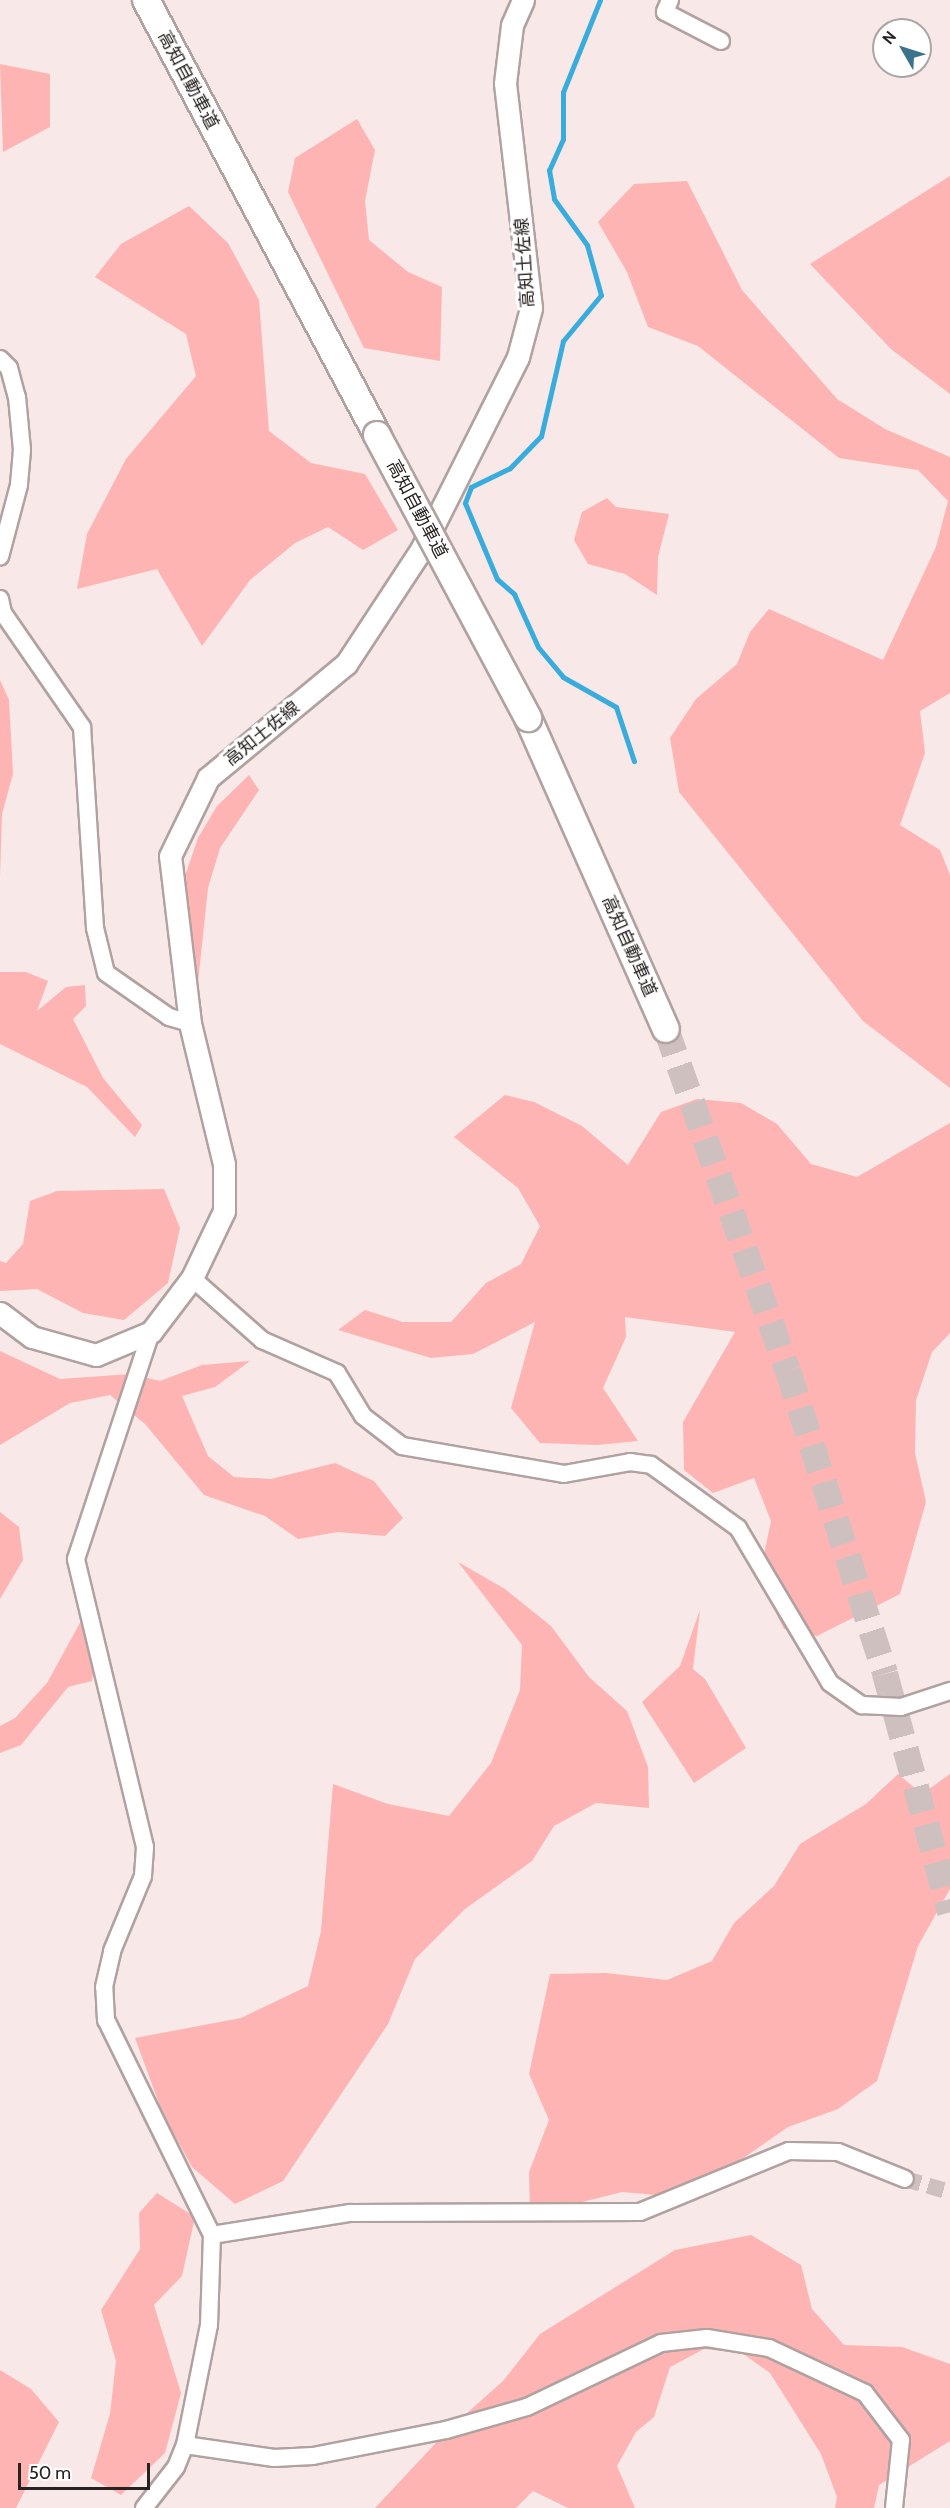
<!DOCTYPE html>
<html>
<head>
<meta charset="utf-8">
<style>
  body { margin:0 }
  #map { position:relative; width:950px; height:2508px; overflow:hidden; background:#f8e8e7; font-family:Cabin,"Noto Sans JP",sans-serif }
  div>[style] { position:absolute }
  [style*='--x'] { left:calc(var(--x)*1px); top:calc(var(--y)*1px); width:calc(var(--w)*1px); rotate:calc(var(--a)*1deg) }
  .green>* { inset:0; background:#fdb4b3 }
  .stream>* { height:5px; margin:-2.5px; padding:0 2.5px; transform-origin:2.5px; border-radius:2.5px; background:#38addd }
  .minor-tunnel>* { height:16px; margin-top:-8px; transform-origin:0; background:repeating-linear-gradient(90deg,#cec0bf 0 16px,transparent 0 24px) }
  .highway-tunnel>* { height:26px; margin-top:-13px; transform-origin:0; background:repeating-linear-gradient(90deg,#cec0bf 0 26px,transparent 0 39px) }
  .roads { filter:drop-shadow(2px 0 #b0a2a1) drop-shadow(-2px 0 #b0a2a1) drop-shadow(0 2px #b0a2a1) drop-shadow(0 -2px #b0a2a1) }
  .minor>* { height:16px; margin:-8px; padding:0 8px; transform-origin:8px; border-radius:8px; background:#fff }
  .major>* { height:21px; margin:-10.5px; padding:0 10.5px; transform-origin:10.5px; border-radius:10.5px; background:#fff }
  .highway>* { height:26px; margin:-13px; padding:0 13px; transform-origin:13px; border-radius:13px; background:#fff }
  .bridges { filter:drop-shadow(2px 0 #b0a2a1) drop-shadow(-2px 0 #b0a2a1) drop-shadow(0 2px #b0a2a1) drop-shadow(0 -2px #b0a2a1) }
  .highway-bridge>* { height:26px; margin:-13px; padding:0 13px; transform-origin:13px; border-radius:13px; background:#fff }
  span { translate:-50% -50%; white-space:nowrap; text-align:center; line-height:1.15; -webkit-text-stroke:6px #fff; paint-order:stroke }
  .street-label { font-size:18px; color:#272121 }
  .north { position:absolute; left:872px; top:18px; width:60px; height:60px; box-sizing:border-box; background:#fff; border:2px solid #a9a6a6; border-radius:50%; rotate:309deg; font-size:16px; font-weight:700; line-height:24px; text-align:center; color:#272121 }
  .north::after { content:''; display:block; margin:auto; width:21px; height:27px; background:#3b738d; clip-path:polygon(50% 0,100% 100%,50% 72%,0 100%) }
  .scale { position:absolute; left:18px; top:2463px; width:132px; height:27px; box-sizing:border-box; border:3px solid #272121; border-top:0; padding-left:8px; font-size:18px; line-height:21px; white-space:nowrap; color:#272121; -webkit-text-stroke:4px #fff; paint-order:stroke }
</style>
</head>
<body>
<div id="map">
  <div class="green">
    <i style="clip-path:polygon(0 64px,50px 74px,50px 127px,3px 152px)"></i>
    <i style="clip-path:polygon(357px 119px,375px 150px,365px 201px,369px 240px,408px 272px,442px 287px,440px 361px,364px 348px,288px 192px,295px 158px)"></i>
    <i style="clip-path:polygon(950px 176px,950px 394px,891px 349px,810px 264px)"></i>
    <i style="clip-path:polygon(687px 181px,742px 290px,837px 399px,885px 429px,950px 457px,950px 693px,920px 711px,925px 753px,900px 825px,940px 850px,950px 875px,950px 1088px,863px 1021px,679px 792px,670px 738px,696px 699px,737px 664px,750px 632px,769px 609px,883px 660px,936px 547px,948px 501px,918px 470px,839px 458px,698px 346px,648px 327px,627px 272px,598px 222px,634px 184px)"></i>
    <i style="clip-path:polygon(189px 206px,228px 243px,259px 300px,269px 431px,311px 463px,365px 474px,398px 530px,363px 550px,328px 527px,295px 543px,250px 580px,202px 646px,157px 569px,77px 589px,87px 534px,126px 459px,196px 376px,186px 334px,95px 277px,121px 244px)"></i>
    <i style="clip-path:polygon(607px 498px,616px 507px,669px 514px,658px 557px,657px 595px,625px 574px,588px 564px,574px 540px,582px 512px)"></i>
    <i style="clip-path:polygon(0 680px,9px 700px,13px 774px,2px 814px,0 878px)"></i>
    <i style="clip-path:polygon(249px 775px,259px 790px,220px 848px,208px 888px,197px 992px,183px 909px,185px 876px,198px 838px,217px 806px)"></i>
    <i style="clip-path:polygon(0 972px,26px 972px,48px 981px,37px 1011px,66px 987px,85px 985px,86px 1006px,73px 1019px,103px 1078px,142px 1125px,135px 1137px,87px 1087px,0 1044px)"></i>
    <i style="clip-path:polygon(505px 1095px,534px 1102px,582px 1126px,628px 1165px,661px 1112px,697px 1099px,741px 1103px,777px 1124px,811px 1164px,857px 1177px,950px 1123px,950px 1333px,932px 1352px,916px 1400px,915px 1453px,926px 1502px,900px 1594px,817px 1636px,784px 1629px,759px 1579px,771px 1521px,754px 1478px,713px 1493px,684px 1470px,683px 1422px,735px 1332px,625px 1317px,626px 1337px,603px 1388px,638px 1441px,597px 1445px,540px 1443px,511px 1408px,535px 1322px,473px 1354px,431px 1358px,338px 1330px,365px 1310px,403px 1322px,451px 1322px,486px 1283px,521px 1264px,540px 1226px,518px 1188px,454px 1137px)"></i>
    <i style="clip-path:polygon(164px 1189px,180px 1228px,168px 1283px,124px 1320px,83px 1313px,37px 1289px,0 1291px,0 1261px,6px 1263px,23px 1244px,30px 1201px,57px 1191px)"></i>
    <i style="clip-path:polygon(0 1351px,60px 1379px,131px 1374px,160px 1381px,202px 1365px,250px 1361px,215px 1387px,182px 1396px,208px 1456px,234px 1477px,271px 1479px,335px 1463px,374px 1481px,403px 1518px,385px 1536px,338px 1532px,298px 1539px,265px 1516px,204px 1495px,145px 1424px,110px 1395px,70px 1403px,0 1445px)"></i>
    <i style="clip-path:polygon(0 1512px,19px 1527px,23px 1560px,0 1599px)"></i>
    <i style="clip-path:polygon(458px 1562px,505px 1589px,551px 1626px,589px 1677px,627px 1711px,648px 1767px,649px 1808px,596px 1803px,554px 1826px,532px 1861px,465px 1909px,415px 1959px,388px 2024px,283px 2181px,235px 2204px,192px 2167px,163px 2114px,135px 2038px,241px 2018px,308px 1986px,321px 1931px,333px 1784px,388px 1804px,449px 1816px,491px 1763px,520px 1690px,522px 1645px)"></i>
    <i style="clip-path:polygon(700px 1610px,693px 1669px,705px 1679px,746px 1748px,694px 1783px,642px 1702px,680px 1666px)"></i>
    <i style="clip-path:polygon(81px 1621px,95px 1661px,92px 1681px,68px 1687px,21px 1745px,0 1753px,0 1726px,15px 1718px,47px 1683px)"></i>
    <i style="clip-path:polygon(898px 1774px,922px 1794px,950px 1774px,950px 1889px,918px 1946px,877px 2081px,838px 2109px,788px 2127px,726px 2170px,669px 2196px,622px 2192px,530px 2215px,529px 2172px,549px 2120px,529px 2074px,550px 1974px,606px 1973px,667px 1980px,712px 1961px,734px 1923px,774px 1886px,800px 1844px,866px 1804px)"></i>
    <i style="clip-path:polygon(157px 2193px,195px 2217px,182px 2276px,154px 2305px,181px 2393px,165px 2453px,121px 2495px,91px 2478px,110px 2414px,116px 2361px,101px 2310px,140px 2249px,139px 2213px)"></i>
    <i style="clip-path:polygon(751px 2235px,801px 2265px,812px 2309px,844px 2345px,902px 2347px,950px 2364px,950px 2441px,879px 2485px,874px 2508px,835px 2508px,837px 2497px,821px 2454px,770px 2373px,742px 2353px,704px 2349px,670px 2367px,654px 2417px,636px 2432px,617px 2466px,635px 2508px,568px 2508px,533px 2491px,516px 2508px,375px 2508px,448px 2430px,503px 2381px,540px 2334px,675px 2250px)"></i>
    <i style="clip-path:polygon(0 2370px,31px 2389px,59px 2422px,16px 2508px,0 2508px)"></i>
  </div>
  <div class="stream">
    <i style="--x:600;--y:0;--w:99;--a:111.9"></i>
    <i style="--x:563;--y:92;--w:47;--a:90"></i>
    <i style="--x:563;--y:139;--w:34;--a:114"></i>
    <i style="--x:549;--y:170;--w:29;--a:80"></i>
    <i style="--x:554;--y:199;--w:57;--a:54.3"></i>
    <i style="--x:587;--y:245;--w:52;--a:74.4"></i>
    <i style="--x:601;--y:295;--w:60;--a:129.6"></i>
    <i style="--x:563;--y:341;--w:98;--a:103"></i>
    <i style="--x:541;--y:436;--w:45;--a:134.1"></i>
    <i style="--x:510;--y:468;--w:43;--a:154"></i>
    <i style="--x:471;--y:487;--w:17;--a:111"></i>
    <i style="--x:465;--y:503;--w:82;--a:67.2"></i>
    <i style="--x:497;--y:579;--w:23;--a:41"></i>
    <i style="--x:514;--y:594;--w:58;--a:65.6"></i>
    <i style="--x:538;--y:647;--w:39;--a:50"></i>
    <i style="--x:563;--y:677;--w:61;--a:29.5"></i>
    <i style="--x:616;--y:707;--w:57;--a:71.6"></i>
  </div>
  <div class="minor-tunnel">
    <i style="--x:905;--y:2179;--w:47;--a:16.1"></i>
  </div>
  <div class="highway-tunnel">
    <i style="--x:666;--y:1029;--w:363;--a:70.4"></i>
    <i style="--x:788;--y:1371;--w:318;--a:72.2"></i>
    <i style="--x:885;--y:1674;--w:247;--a:74.7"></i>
  </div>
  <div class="roads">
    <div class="minor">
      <i style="--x:670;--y:0;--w:13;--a:113"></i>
      <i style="--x:665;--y:12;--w:63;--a:27.4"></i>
      <i style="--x:0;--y:359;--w:13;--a:45"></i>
      <i style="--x:9;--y:368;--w:30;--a:75"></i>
      <i style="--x:17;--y:397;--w:53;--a:84.6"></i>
      <i style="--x:22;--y:450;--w:35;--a:95"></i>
      <i style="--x:19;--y:485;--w:74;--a:104.8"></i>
      <i style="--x:0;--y:599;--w:14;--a:78"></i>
      <i style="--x:3;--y:613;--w:139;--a:55.3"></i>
      <i style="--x:82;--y:727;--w:201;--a:86.3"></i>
      <i style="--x:95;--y:928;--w:46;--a:76.3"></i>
      <i style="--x:106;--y:973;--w:77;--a:34.9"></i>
      <i style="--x:169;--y:1017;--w:22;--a:16"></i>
      <i style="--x:192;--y:1278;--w:94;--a:41.5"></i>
      <i style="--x:262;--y:1340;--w:82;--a:23.7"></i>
      <i style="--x:337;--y:1373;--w:50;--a:58.8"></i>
      <i style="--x:363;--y:1416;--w:49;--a:37.6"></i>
      <i style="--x:402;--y:1446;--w:164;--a:9.8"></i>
      <i style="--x:564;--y:1474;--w:67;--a:-10.3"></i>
      <i style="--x:630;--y:1462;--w:21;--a:8"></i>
      <i style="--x:651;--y:1465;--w:107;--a:35.9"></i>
      <i style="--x:738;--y:1528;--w:180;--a:59.3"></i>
      <i style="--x:830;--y:1683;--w:39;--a:35"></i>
      <i style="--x:862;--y:1705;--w:39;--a:3"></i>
      <i style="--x:901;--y:1707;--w:52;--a:-18.1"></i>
      <i style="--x:212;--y:2235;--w:140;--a:-9.1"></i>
      <i style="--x:350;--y:2213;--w:290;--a:-0.2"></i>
      <i style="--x:640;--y:2212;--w:161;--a:-22.3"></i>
      <i style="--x:789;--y:2151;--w:49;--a:1.2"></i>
      <i style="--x:838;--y:2152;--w:72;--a:21.9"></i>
      <i style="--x:185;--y:2445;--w:90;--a:8.3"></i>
      <i style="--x:274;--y:2458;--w:39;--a:-3"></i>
      <i style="--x:313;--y:2456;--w:136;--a:-11.1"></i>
      <i style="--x:446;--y:2430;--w:84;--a:-15.9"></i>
      <i style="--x:527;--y:2407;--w:148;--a:-25.5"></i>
      <i style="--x:661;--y:2343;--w:46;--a:-6.2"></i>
      <i style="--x:707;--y:2338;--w:63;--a:9.2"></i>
      <i style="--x:769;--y:2348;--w:106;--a:25.1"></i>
      <i style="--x:865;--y:2393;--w:59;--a:52.5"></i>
      <i style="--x:901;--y:2440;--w:68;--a:95.9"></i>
      <i style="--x:144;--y:2508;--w:52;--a:-52"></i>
      <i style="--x:176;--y:2467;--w:24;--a:-68"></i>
      <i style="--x:185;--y:2445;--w:122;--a:-78.7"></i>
      <i style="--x:209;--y:2325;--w:90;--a:-88.1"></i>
      <i style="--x:212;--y:2235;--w:240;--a:-116.2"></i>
      <i style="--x:106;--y:2020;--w:33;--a:-93"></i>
      <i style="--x:104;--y:1987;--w:37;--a:-77"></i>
      <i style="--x:112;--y:1951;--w:81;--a:-67.5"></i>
      <i style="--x:143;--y:1876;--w:29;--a:-86"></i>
      <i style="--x:145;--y:1847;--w:296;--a:-103.5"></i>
      <i style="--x:76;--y:1559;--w:239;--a:-71.7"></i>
    </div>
    <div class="major">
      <i style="--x:0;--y:1313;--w:40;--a:37"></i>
      <i style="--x:32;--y:1337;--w:66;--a:15.7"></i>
      <i style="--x:96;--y:1355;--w:60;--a:-22.7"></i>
      <i style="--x:151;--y:1332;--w:68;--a:-52.8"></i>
      <i style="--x:192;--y:1278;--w:74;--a:-64.5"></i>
      <i style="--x:224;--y:1211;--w:47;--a:-90"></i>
      <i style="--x:224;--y:1164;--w:145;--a:-103.6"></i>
      <i style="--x:190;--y:1023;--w:168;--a:-96.8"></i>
      <i style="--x:170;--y:856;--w:87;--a:-64"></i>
      <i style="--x:208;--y:778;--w:179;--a:-39.6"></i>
      <i style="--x:346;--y:664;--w:136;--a:-56.7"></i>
      <i style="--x:421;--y:550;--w:216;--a:-63.3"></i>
      <i style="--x:518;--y:357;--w:51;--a:-75.1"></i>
      <i style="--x:531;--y:308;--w:226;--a:-96.6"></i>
      <i style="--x:505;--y:83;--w:58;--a:-83.1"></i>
      <i style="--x:512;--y:25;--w:27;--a:-66"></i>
    </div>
    <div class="highway">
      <i style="--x:146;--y:0;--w:493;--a:62"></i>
      <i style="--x:528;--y:718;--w:340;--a:66.1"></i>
    </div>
  </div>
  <div class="bridges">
    <div class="highway-bridge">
      <i style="--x:377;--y:435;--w:321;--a:61.9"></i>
    </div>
  </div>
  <div class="street-label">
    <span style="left:188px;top:80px;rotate:62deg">高知自動車道</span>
    <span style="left:525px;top:263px;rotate:-94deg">高知土佐線</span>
    <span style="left:417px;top:509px;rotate:62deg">高知自動車道</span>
    <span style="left:262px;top:734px;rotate:-39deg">高知土佐線</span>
    <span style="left:629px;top:946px;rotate:66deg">高知自動車道</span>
  </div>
  <div class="north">N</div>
  <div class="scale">50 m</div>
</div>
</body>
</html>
